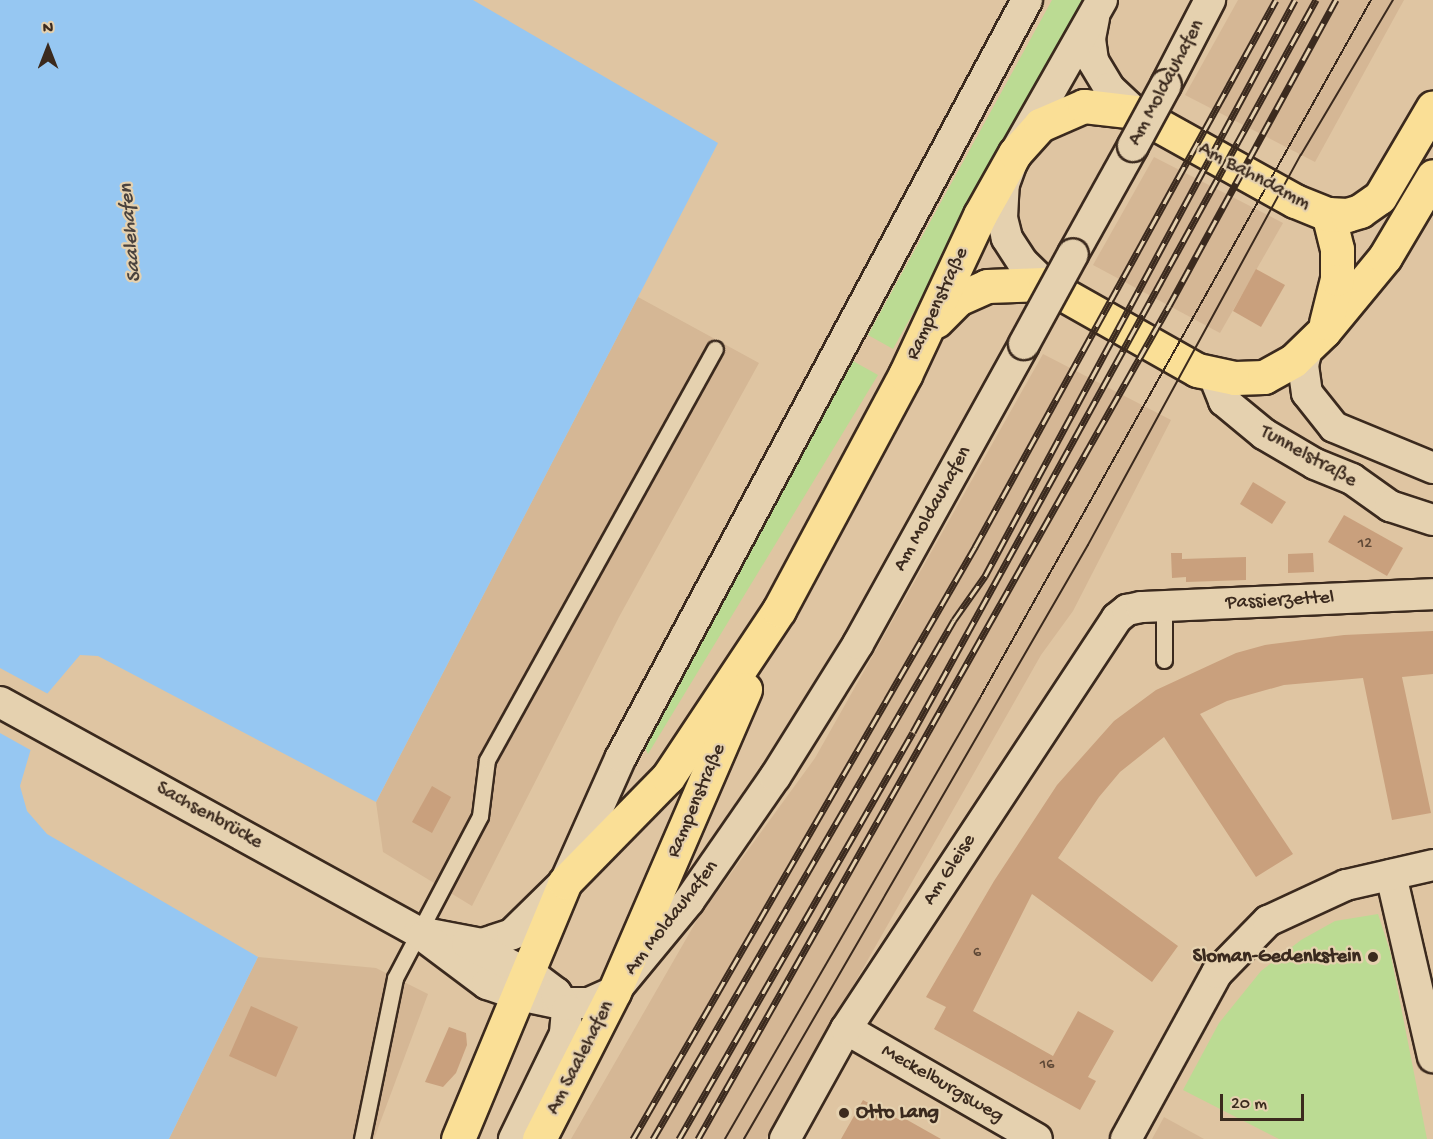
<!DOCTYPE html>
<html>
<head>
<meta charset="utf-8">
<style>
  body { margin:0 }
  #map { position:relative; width:1433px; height:1139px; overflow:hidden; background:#dfc5a2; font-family:"Gochi Hand",sans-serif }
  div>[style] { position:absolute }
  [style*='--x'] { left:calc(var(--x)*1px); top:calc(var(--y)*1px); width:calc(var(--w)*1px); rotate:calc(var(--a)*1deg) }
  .built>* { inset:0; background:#d5b795 }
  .green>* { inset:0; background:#bbdb93 }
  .water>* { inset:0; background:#96c7f2 }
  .pier>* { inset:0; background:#dfc5a2 }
  .building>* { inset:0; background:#c9a07d }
  .roads { filter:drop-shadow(2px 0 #3b2a1e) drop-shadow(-2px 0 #3b2a1e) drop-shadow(0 2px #3b2a1e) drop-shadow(0 -2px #3b2a1e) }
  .service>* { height:15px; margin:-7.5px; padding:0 7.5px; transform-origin:7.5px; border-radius:7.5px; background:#e5d1af }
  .minor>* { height:30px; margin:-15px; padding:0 15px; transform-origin:15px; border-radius:15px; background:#e5d1af }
  .primary>* { height:33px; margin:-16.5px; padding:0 16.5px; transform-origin:16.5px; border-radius:16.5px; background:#fadf96 }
  .tram>* { height:1.5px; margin:-0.75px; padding:0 0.75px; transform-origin:0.75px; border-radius:0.75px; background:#3b2a1e }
  .rail>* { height:7px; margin-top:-3.5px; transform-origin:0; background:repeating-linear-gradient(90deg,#e5d1af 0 14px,#3b2a1e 0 28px); box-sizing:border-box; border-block:2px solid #3b2a1e }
  .bridges { filter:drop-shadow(2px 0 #3b2a1e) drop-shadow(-2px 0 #3b2a1e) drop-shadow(0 2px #3b2a1e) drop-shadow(0 -2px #3b2a1e) }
  .minor-bridge>* { height:30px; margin:-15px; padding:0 15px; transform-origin:15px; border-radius:15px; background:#e5d1af }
  .dots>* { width:16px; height:16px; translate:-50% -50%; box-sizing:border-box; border:3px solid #e5d1af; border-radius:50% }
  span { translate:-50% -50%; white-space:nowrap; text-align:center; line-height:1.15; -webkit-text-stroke:4.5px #e5d1af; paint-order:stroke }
  .number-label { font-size:16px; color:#5e4836 }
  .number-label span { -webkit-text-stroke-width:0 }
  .street-label { font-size:20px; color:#3b2a1e }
  .poi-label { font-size:20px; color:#3b2a1e; font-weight:700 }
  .right { translate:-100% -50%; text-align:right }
  .left { translate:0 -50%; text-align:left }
  .water-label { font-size:21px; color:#49423e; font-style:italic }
  .north { position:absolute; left:18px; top:18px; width:60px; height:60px; -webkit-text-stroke:4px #e5d1af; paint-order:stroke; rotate:0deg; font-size:16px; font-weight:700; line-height:24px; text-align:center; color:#3b2a1e }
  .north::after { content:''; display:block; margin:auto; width:21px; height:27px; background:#3b2a1e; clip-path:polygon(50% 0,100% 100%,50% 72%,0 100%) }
  .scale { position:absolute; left:1220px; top:1094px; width:84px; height:27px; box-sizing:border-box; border:3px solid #3b2a1e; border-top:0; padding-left:8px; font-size:18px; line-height:21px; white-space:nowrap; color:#3b2a1e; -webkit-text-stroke:4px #e5d1af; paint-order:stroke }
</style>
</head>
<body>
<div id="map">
  <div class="built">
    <i style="clip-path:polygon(1238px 0,1404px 0,1315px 162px,1185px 95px)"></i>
    <i style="clip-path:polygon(1154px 157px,1283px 223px,1220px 333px,1093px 265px)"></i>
    <i style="clip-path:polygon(638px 297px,759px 363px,619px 617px,472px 906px,383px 852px,376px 802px)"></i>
    <i style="clip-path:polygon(1043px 354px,1171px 420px,1073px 611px,1041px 655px,766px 1139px,571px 1139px,697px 920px,815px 758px)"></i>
    <i style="clip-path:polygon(258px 957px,376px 968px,428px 994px,374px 1139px,169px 1139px)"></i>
    <i style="clip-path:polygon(1164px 1117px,1204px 1139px,1152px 1139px)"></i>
  </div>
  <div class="green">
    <i style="clip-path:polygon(1052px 0,1088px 0,893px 349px,868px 335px)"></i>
    <i style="clip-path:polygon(853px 361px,878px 375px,648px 754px,644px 746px)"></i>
    <i style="clip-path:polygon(1378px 914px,1390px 951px,1427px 1139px,1279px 1139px,1183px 1090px,1219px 1023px,1261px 971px,1301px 940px,1335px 921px)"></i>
  </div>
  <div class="water">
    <i style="clip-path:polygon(0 0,473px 0,718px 143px,376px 802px,98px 656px,80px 655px,47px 694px,20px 786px,27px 811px,47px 834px,258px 957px,169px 1139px,0 1139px)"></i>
  </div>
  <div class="pier">
    <i style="clip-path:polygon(0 668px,50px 695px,34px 752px,0 733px)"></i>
  </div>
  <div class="building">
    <i style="clip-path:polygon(1256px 269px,1285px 285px,1261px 327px,1233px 311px)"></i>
    <i style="clip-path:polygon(1253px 482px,1286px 502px,1272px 524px,1240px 504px)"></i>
    <i style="clip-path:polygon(1344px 515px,1403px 548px,1387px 576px,1328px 542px)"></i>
    <i style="clip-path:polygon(1171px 553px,1182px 553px,1182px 559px,1246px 557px,1246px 580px,1186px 582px,1186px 577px,1172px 578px)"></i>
    <i style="clip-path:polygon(1313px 553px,1314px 572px,1288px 573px,1288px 554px)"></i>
    <i style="clip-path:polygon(1433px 631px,1433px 674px,1402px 677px,1431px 813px,1392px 820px,1363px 678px,1284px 685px,1227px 701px,1200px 714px,1293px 854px,1256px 877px,1164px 737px,1120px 772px,1099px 797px,1058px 858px,1178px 946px,1152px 982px,1032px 894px,973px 1011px,1053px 1056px,1078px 1011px,1114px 1031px,1088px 1077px,1096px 1081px,1080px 1110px,934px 1029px,946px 1007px,926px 997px,994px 881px,1057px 785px,1114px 721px,1156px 690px,1236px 653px,1265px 645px,1344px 635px)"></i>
    <i style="clip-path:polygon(432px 786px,451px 797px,432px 833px,412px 822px)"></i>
    <i style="clip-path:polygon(251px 1006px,298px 1027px,276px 1077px,229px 1056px)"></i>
    <i style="clip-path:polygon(449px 1027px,466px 1033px,467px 1045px,456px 1073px,443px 1087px,425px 1082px)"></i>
    <i style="clip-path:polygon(863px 1100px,900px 1120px,902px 1117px,941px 1139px,841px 1139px)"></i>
  </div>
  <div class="roads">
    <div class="service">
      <i style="--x:1164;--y:660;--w:54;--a:-90"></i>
      <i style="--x:362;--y:1139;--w:164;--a:-78.4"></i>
      <i style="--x:395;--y:978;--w:183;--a:-62.3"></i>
      <i style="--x:480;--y:816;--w:56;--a:-82.9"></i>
      <i style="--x:487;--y:760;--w:470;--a:-61"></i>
    </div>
    <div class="minor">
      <i style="--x:1094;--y:18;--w:21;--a:101"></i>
      <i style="--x:1090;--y:39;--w:22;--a:82"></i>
      <i style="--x:1093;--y:61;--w:31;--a:59"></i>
      <i style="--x:1109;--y:88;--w:35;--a:43"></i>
      <i style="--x:1166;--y:85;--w:96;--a:-62.6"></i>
      <i style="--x:1073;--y:254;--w:124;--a:-60.9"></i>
      <i style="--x:1045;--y:284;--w:30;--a:-136"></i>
      <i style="--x:1023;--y:263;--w:30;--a:-123"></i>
      <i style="--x:1007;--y:238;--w:21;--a:-104"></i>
      <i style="--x:1002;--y:218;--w:34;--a:-87"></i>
      <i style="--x:1004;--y:184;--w:33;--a:-70"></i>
      <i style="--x:1015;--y:153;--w:176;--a:-60.4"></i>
      <i style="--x:1307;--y:349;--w:16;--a:104"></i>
      <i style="--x:1303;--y:365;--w:28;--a:82"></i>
      <i style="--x:1307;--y:393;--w:43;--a:51.5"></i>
      <i style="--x:1334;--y:427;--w:107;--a:22.5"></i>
      <i style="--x:1214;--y:376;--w:27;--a:68"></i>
      <i style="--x:1224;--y:401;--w:52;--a:39.5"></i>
      <i style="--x:1264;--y:434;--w:59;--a:30.5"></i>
      <i style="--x:1315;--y:464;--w:40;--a:22"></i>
      <i style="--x:1352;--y:479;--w:47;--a:35.4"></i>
      <i style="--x:1390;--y:506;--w:45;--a:18"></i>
      <i style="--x:0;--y:702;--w:478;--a:28.8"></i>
      <i style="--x:419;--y:932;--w:64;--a:10.8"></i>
      <i style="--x:482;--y:944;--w:32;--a:-18"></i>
      <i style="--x:512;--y:934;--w:74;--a:-44.5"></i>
      <i style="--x:565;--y:882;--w:137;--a:-65.9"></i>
      <i style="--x:621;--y:757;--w:859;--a:-61.79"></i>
      <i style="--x:1391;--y:875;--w:187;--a:77"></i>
      <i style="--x:423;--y:936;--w:80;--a:36.9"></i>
      <i style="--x:487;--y:984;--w:34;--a:19"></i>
      <i style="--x:519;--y:995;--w:39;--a:12"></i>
      <i style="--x:557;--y:1003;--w:32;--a:0"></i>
      <i style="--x:589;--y:1003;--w:27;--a:-24"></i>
      <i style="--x:614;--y:992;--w:118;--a:-50.5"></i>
      <i style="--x:689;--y:901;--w:151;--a:-55.3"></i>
      <i style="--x:775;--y:777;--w:157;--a:-58"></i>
      <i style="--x:858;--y:644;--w:343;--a:-61"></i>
      <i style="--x:467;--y:943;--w:77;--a:26.9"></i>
      <i style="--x:536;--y:978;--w:25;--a:37"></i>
      <i style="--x:556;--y:993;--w:20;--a:57"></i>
      <i style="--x:567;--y:1010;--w:24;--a:95"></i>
      <i style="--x:565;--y:1034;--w:117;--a:115.9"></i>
      <i style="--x:846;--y:1029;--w:220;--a:29.9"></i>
      <i style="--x:785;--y:1139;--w:126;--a:-61"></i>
      <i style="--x:846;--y:1029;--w:492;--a:-56.6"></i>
      <i style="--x:1117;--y:618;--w:13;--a:-39"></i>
      <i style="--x:1127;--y:610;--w:14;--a:-12"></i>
      <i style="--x:1141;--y:607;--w:292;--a:-2.5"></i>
      <i style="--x:1126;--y:1139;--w:189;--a:-61.3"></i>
      <i style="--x:1217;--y:973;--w:73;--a:-45.6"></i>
      <i style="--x:1268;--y:921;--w:86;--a:-24.8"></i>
      <i style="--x:1346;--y:885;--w:89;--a:-12.9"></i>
    </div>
    <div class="primary">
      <i style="--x:936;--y:321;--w:31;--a:-45"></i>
      <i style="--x:958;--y:299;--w:32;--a:-24"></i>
      <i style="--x:987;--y:286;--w:58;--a:-2"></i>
      <i style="--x:1045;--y:284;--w:175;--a:29.5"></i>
      <i style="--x:1197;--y:370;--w:39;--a:12"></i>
      <i style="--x:1235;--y:378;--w:29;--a:-2"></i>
      <i style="--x:1264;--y:377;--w:33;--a:-29"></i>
      <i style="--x:1293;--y:361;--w:43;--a:-44.1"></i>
      <i style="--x:1324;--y:331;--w:96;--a:-50.5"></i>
      <i style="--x:1385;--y:257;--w:94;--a:-59.3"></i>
      <i style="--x:1326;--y:323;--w:45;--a:-76"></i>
      <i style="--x:1337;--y:279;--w:30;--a:-90"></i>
      <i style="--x:1337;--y:249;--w:36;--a:-104"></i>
      <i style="--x:458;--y:1139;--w:278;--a:-67.4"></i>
      <i style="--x:565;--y:882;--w:147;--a:-45.6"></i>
      <i style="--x:668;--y:777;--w:201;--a:-56.4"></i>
      <i style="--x:779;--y:610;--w:267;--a:-61.8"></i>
      <i style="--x:905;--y:375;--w:177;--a:-64.9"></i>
      <i style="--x:980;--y:215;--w:71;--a:-60.6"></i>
      <i style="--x:1015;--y:153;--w:38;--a:-48"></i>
      <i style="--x:1040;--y:125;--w:48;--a:-23.4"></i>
      <i style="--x:1084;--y:106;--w:51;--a:6.7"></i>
      <i style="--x:1135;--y:112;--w:183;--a:29.1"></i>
      <i style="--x:1295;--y:201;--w:35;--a:22"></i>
      <i style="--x:1328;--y:214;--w:19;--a:3"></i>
      <i style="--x:1347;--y:215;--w:14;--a:-17"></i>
      <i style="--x:1360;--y:211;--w:24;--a:-35"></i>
      <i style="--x:1380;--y:197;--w:104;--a:-59.5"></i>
      <i style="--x:539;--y:1139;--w:165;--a:-63"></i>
      <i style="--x:614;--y:992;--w:330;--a:-66.6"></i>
    </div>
  </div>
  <div class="tram">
    <i style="--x:725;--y:1139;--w:509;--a:-59.96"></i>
    <i style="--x:980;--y:698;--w:800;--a:-60.74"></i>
    <i style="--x:744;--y:1139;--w:686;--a:-59.92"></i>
    <i style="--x:1088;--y:545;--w:444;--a:-61.4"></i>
    <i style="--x:1301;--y:155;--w:180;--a:-59.3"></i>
  </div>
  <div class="rail">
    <i style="--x:633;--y:1139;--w:684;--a:-59.98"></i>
    <i style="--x:975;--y:547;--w:624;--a:-61.18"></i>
    <i style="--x:653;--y:1139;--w:600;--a:-59.89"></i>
    <i style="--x:954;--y:620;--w:54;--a:-54.8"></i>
    <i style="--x:985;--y:576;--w:654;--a:-61.71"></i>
    <i style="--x:679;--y:1139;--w:469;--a:-60.1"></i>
    <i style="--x:913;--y:732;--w:836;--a:-61.17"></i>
    <i style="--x:698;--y:1139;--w:957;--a:-60.52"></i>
    <i style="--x:1169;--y:306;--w:349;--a:-61.4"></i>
  </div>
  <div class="bridges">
    <div class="minor-bridge">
      <i style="--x:1133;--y:146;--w:69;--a:-61.6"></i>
      <i style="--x:1024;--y:344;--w:102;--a:-61.4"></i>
    </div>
  </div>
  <div class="dots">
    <i style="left:1373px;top:957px;background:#3b2a1e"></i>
    <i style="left:844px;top:1113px;background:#3b2a1e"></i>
  </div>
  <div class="number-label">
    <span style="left:1365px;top:545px">12</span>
    <span style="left:977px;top:954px">6</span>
    <span style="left:1047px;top:1066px">16</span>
  </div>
  <div class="street-label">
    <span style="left:1167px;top:83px;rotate:-62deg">Am Moldauhafen</span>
    <span style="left:1254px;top:177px;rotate:28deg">Am Bahndamm</span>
    <span style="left:938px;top:304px;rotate:-65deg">Rampenstraße</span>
    <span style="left:1308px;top:457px;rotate:29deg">Tunnelstraße</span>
    <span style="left:933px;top:509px;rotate:-61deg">Am Moldauhafen</span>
    <span style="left:1280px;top:601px;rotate:-3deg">Passierzettel</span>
    <span style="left:697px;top:801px;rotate:-67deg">Rampenstraße</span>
    <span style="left:209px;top:816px;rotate:29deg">Sachsenbrücke</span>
    <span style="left:950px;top:870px;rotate:-57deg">Am Gleise</span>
    <span style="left:672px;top:918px;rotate:-52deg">Am Moldauhafen</span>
    <span style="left:581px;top:1058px;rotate:-63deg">Am Saalehafen</span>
    <span style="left:942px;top:1084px;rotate:30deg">Meckelburgsweg</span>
  </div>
  <div class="poi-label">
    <span class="right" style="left:1361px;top:957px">Sloman-Gedenkstein</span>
    <span class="left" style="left:856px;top:1113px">Otto Lang</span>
  </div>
  <div class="water-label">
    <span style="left:132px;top:233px;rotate:-95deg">Saalehafen</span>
  </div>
  <div class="north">N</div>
  <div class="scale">20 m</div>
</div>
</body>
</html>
